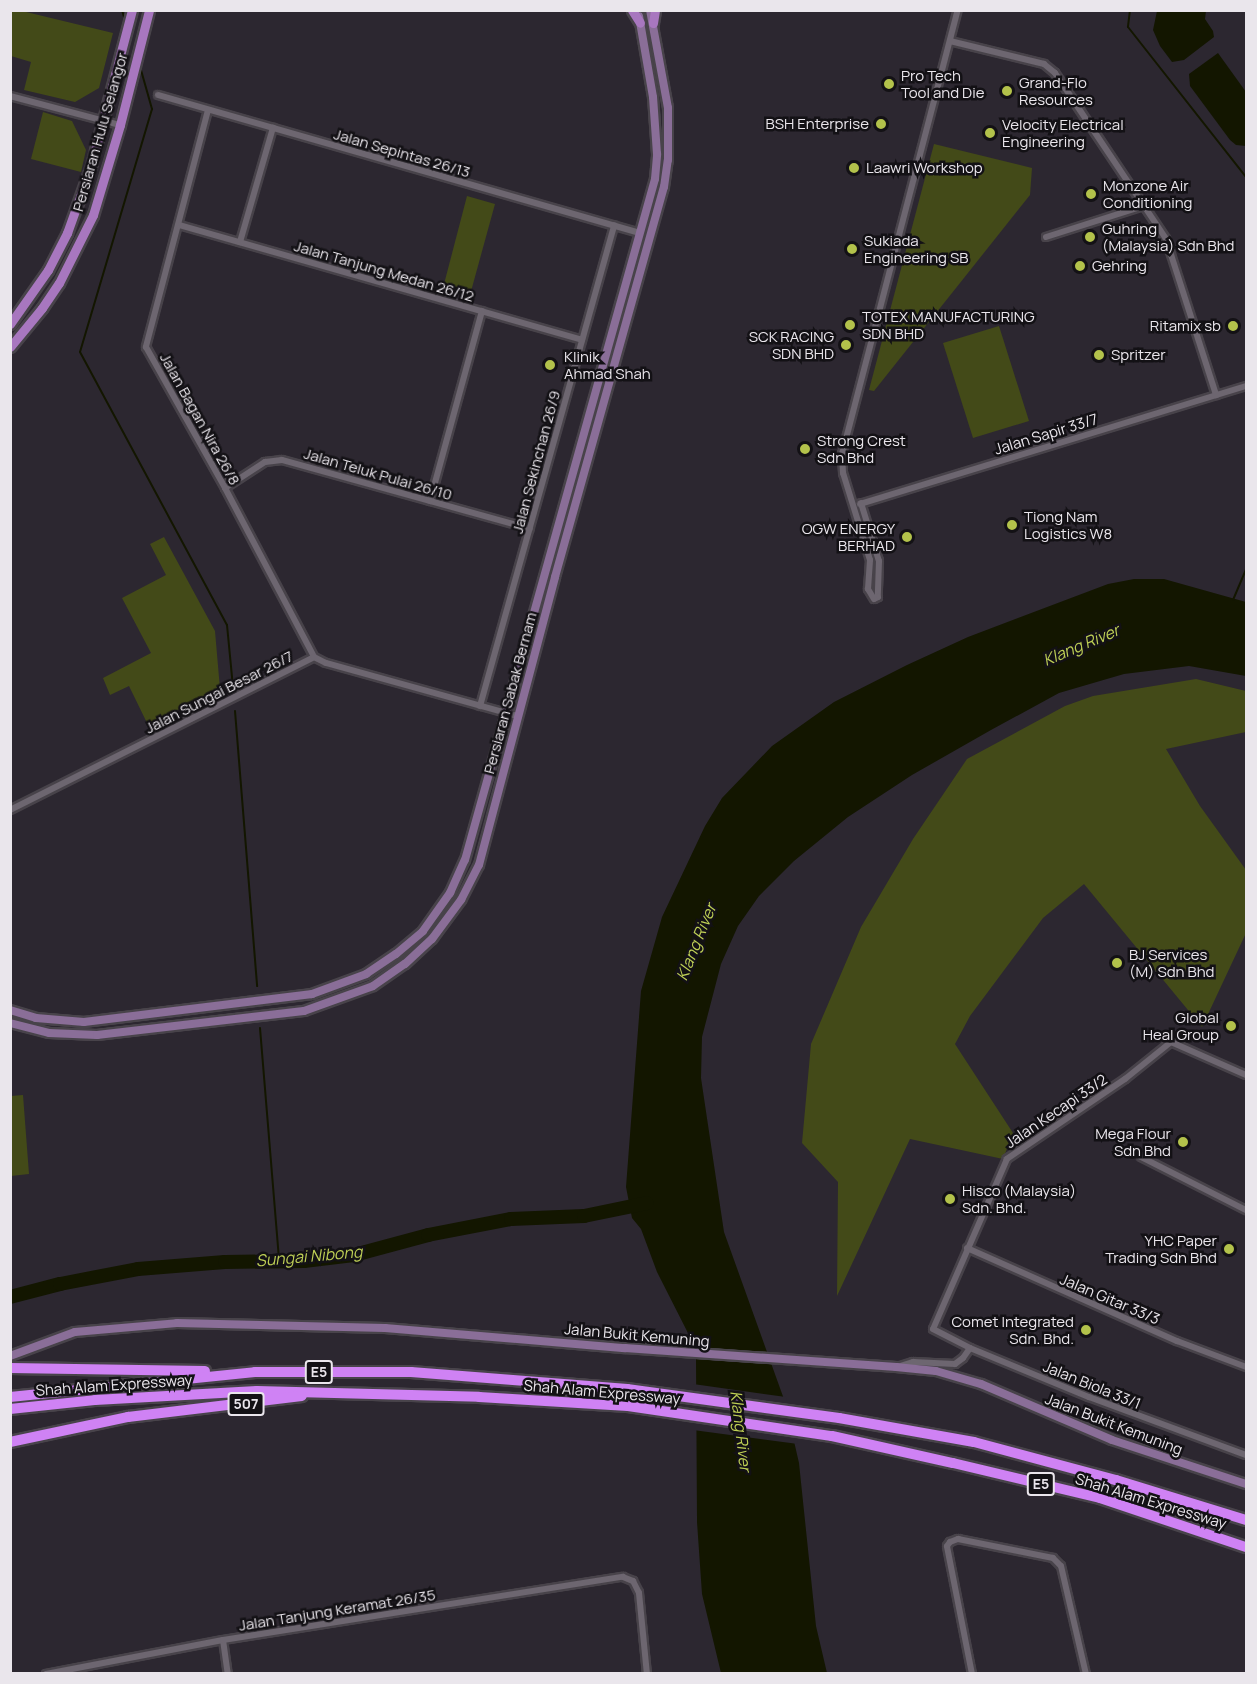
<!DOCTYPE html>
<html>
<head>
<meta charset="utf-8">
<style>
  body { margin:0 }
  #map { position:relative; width:1257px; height:1684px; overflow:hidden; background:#2c2730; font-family:Manrope,sans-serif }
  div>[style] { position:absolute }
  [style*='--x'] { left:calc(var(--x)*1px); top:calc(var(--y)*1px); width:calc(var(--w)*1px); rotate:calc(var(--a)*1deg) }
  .green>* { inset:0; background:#434a18 }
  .water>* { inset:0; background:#131600 }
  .pier>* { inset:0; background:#2c2730 }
  .stream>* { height:2px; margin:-1px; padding:0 1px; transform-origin:1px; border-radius:1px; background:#131600 }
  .river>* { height:14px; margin:-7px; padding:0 7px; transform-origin:7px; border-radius:7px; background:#131600 }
  .roads { filter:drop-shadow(2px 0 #48434a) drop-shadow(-2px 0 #48434a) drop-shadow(0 2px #48434a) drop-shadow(0 -2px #48434a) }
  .street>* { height:6px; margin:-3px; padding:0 3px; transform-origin:3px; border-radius:3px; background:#6d6670 }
  .secondary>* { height:8px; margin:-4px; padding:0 4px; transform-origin:4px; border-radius:4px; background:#8a6e98 }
  .primary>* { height:9px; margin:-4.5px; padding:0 4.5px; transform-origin:4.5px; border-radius:4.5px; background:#a877bf }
  .highway>* { height:10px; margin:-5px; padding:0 5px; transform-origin:5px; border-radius:5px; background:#cf82f4 }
  .dots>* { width:16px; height:16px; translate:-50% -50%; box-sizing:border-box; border:3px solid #131115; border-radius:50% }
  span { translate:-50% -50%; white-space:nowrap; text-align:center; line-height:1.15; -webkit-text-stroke:5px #131115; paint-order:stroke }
  .shield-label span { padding:2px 4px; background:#131115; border:2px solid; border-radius:4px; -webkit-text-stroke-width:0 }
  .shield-label { font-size:14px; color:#eae6ec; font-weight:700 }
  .poi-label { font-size:15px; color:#eae6ec }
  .left { translate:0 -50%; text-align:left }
  .right { translate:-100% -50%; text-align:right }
  .street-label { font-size:15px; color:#eae6ec }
  .water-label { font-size:16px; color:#becf55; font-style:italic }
  .frame { position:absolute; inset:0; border:12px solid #eae6ec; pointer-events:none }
</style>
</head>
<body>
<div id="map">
  <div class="green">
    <i style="clip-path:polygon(10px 11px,22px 11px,113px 33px,99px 88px,75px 102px,24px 90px,31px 62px,11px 56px)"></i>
    <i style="clip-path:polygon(43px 112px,72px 121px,86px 150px,81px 172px,31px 159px)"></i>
    <i style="clip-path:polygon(934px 144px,1032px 168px,1030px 195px,874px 391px,869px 390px)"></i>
    <i style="clip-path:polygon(467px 196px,495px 204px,470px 295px,443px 288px)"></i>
    <i style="clip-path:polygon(999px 326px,1029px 421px,973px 438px,943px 343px)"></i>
    <i style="clip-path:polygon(164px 537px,215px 631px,220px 689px,148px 725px,129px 686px,110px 695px,103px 678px,151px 653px,122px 598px,166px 575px,150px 544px)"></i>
    <i style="clip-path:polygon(1196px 679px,1246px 691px,1246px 732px,1166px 749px,1200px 806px,1246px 870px,1246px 933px,1202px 1027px,1084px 884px,1043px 918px,970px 1016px,955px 1044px,1013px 1133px,1003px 1159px,910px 1139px,837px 1296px,838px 1182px,802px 1143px,811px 1044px,861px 927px,913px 839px,967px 759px,1065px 706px,1093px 696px)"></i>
    <i style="clip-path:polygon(23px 1095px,29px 1174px,11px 1176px,11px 1096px)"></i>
  </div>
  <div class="water">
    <i style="clip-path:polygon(1157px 11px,1206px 11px,1205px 19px,1213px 31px,1214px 37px,1184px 60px,1172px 62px,1160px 46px,1153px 30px)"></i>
    <i style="clip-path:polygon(1218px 53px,1246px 92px,1246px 146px,1236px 145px,1230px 140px,1190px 86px,1189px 74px)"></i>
    <i style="clip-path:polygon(1134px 579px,1164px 579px,1246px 602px,1246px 676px,1189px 666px,1124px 674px,1059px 693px,991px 730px,912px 775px,848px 817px,794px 861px,759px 896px,738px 926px,721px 964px,702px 1037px,701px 1078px,724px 1232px,785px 1402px,799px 1463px,816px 1626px,827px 1673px,721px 1673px,702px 1594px,697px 1522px,696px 1359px,690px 1337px,657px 1272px,641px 1229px,632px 1218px,626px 1187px,641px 991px,662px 917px,705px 826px,722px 798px,772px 746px,834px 702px,907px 665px,968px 637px,1108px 584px)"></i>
  </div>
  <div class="pier">
    <i style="clip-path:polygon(693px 1384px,786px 1397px,798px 1444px,693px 1430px)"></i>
  </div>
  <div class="stream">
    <i style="--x:122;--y:10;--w:7;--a:74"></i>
    <i style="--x:1130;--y:10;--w:17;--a:97"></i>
    <i style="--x:1128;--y:27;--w:191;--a:51.8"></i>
    <i style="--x:139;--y:63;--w:48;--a:74.2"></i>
    <i style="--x:152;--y:109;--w:253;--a:106.5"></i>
    <i style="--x:80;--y:352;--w:310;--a:61.7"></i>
    <i style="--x:227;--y:625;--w:62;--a:84.5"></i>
    <i style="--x:1233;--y:600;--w:33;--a:-67"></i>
    <i style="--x:235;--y:711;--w:276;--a:85.4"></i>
    <i style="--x:260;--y:1028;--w:234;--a:85.3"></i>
  </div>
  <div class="river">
    <i style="--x:10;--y:1297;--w:52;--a:-14.6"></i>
    <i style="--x:60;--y:1284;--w:79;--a:-10.9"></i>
    <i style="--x:138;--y:1269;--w:87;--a:-4.6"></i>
    <i style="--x:225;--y:1262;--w:79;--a:-0.7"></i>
    <i style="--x:304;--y:1261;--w:50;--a:-6.8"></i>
    <i style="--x:354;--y:1255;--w:77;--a:-15.1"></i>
    <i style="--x:428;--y:1235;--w:85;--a:-10.9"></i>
    <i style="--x:511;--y:1219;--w:73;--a:-2.4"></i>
    <i style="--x:584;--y:1216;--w:64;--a:-11.7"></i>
  </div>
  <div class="roads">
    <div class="street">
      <i style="--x:950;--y:41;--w:97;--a:13.7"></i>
      <i style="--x:1044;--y:64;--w:14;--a:39"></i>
      <i style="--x:1055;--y:73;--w:200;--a:56.2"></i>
      <i style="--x:1166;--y:239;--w:164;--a:72.2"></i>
      <i style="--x:158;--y:95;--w:501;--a:15.98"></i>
      <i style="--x:10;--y:96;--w:114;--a:14.8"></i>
      <i style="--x:208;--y:110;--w:245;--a:104.7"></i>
      <i style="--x:146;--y:347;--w:162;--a:60.7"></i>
      <i style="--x:225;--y:488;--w:191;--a:62.2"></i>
      <i style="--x:179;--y:225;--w:419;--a:15.9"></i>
      <i style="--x:1046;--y:237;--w:105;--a:-17.7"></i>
      <i style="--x:240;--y:242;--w:119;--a:-73.9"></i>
      <i style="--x:225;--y:488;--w:48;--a:-33"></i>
      <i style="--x:265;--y:462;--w:17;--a:-7"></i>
      <i style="--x:282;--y:460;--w:257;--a:15.5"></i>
      <i style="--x:430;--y:501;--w:197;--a:-74.7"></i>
      <i style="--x:861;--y:503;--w:61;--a:72.8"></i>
      <i style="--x:879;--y:561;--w:36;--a:92"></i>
      <i style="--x:878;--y:597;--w:4;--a:153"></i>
      <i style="--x:874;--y:599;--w:12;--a:-121"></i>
      <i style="--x:868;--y:589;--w:29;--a:-86"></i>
      <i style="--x:870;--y:560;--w:91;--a:-107.2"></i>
      <i style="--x:843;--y:473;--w:19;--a:-93"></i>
      <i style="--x:842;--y:454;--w:459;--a:-75.4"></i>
      <i style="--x:860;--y:504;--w:404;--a:-17"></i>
      <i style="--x:480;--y:706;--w:499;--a:-74.4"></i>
      <i style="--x:10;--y:810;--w:340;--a:-26.7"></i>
      <i style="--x:314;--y:657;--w:13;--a:27"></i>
      <i style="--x:326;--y:663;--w:198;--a:15.5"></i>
      <i style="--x:1246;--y:1075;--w:82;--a:-156.3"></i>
      <i style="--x:1171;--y:1042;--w:59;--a:141.2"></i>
      <i style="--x:1125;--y:1079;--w:143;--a:145.9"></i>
      <i style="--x:1007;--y:1159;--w:185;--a:113.5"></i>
      <i style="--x:933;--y:1329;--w:42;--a:27.2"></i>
      <i style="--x:970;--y:1348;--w:129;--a:22.4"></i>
      <i style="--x:1089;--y:1397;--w:167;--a:20.3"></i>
      <i style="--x:1141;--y:1157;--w:118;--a:26.8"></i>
      <i style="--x:967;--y:1248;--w:230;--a:23.9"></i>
      <i style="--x:1177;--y:1341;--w:74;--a:20.6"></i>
      <i style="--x:900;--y:1366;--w:14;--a:-17"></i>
      <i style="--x:913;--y:1362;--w:42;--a:2.7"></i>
      <i style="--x:955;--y:1364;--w:10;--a:-37"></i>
      <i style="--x:963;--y:1358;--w:12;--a:-55"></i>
      <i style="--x:223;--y:1640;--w:34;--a:82"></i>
      <i style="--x:46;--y:1674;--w:180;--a:-10.9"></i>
      <i style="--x:223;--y:1640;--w:405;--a:-9"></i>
      <i style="--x:623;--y:1577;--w:11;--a:22"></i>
      <i style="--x:633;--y:1581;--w:13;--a:63"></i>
      <i style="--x:639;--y:1593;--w:81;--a:84.4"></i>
      <i style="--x:972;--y:1674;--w:130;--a:-101.1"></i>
      <i style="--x:947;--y:1546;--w:5;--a:-53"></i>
      <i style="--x:950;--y:1542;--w:9;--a:-21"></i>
      <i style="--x:958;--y:1539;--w:97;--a:11.3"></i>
      <i style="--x:1053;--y:1558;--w:11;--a:45"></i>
      <i style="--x:1061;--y:1566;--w:111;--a:77"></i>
    </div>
    <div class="secondary">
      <i style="--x:10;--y:1010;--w:27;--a:17"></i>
      <i style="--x:36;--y:1018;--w:48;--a:4.8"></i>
      <i style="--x:84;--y:1022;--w:230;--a:-7"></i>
      <i style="--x:312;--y:994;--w:58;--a:-20.3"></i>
      <i style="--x:366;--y:974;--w:36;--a:-34"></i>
      <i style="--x:396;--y:954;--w:35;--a:-40"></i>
      <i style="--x:423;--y:931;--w:47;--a:-54.6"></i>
      <i style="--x:450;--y:893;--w:36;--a:-66"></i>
      <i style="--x:465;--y:860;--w:707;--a:-74.41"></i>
      <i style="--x:655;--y:179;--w:25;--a:-85"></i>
      <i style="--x:657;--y:154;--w:57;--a:-94"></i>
      <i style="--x:653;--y:97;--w:82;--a:-99.8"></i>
      <i style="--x:10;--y:1023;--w:40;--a:14.4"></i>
      <i style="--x:49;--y:1033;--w:48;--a:2.4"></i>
      <i style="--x:97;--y:1035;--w:208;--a:-6.6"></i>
      <i style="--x:304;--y:1011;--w:73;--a:-19.9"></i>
      <i style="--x:373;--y:986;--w:39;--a:-35"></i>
      <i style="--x:405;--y:964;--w:37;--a:-43"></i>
      <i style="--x:432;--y:939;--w:49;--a:-53.4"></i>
      <i style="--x:461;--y:900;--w:39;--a:-63"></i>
      <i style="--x:479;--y:865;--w:298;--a:-75.2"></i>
      <i style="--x:555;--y:577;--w:405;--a:-74.4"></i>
      <i style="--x:664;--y:187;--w:27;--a:-82"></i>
      <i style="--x:668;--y:160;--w:52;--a:-90"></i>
      <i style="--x:668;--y:108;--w:100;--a:-100.4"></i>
      <i style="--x:10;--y:1356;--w:69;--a:-20.3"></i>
      <i style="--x:75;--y:1332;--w:102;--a:-5"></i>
      <i style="--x:177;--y:1323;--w:208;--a:1.4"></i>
      <i style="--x:385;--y:1328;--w:241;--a:4.8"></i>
      <i style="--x:625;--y:1348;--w:272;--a:4"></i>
      <i style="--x:896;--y:1367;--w:40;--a:5.7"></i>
      <i style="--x:936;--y:1371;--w:47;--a:16.1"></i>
      <i style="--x:981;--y:1384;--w:142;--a:23.1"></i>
      <i style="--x:1112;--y:1440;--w:141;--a:18.2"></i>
    </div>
    <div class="primary">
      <i style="--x:632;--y:10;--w:15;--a:58"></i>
      <i style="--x:653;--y:23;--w:13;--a:-81"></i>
      <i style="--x:10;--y:324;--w:66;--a:-54.9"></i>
      <i style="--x:48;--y:270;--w:42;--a:-62.8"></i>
      <i style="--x:67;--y:233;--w:71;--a:-70.3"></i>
      <i style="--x:91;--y:166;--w:161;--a:-75.3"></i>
      <i style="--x:10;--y:347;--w:50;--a:-50.6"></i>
      <i style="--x:42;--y:308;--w:30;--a:-56"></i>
      <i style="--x:59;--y:283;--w:76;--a:-63.4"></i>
      <i style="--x:93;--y:215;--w:94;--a:-73.3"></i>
      <i style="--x:120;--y:125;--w:119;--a:-75.8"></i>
    </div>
    <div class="highway">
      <i style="--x:10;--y:1368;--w:195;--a:0.9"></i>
      <i style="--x:10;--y:1397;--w:246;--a:-5.8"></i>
      <i style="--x:255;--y:1372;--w:156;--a:0"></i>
      <i style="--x:411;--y:1372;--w:217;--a:4.5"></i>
      <i style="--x:627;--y:1389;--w:214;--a:7.8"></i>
      <i style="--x:839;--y:1418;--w:137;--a:10.1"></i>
      <i style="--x:974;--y:1442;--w:147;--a:15"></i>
      <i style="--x:1116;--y:1480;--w:136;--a:17.1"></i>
      <i style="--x:10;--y:1409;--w:85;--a:-6"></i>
      <i style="--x:95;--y:1400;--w:162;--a:-3.2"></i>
      <i style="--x:257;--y:1391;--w:222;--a:1.5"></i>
      <i style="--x:479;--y:1397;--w:149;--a:3.5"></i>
      <i style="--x:628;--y:1406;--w:206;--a:8.4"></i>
      <i style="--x:832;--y:1436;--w:124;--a:12.6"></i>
      <i style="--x:953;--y:1463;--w:151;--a:13.4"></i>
      <i style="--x:1100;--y:1498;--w:154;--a:18.6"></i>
      <i style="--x:10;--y:1442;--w:121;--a:-12"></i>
      <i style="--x:128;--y:1417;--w:175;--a:-6.9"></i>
    </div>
  </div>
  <div class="dots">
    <i style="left:889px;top:84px;background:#b3c24b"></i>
    <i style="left:1007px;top:91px;background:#b3c24b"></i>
    <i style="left:881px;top:124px;background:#b3c24b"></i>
    <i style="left:990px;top:133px;background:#b3c24b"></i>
    <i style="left:854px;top:168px;background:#b3c24b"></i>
    <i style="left:1091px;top:194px;background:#b3c24b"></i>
    <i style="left:1090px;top:237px;background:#b3c24b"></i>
    <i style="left:852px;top:249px;background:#b3c24b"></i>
    <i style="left:1080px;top:266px;background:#b3c24b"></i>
    <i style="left:850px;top:325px;background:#b3c24b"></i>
    <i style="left:1233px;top:326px;background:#b3c24b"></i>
    <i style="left:846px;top:345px;background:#b3c24b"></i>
    <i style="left:1099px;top:355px;background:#b3c24b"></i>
    <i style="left:550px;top:365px;background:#b3c24b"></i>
    <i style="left:805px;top:449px;background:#b3c24b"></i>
    <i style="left:1012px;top:525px;background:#b3c24b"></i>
    <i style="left:907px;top:537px;background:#b3c24b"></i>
    <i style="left:1117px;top:963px;background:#b3c24b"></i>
    <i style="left:1231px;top:1026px;background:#b3c24b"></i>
    <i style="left:1183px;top:1142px;background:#b3c24b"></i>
    <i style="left:950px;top:1199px;background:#b3c24b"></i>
    <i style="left:1229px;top:1249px;background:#b3c24b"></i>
    <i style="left:1086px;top:1330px;background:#b3c24b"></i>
  </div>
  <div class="shield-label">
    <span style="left:319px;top:1372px">E5</span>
    <span style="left:246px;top:1404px">507</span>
    <span style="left:1041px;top:1484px">E5</span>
  </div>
  <div class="poi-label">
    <span class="left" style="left:901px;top:84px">Pro Tech<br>Tool and Die</span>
    <span class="left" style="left:1019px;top:91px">Grand-Flo<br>Resources</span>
    <span class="right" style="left:869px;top:124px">BSH Enterprise</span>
    <span class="left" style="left:1002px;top:133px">Velocity Electrical<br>Engineering</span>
    <span class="left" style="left:866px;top:168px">Laawri Workshop</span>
    <span class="left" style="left:1103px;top:194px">Monzone Air<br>Conditioning</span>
    <span class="left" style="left:1102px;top:237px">Guhring<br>(Malaysia) Sdn Bhd</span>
    <span class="left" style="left:864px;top:249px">Sukiada<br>Engineering SB</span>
    <span class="left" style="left:1092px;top:266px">Gehring</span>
    <span class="left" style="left:862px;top:325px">TOTEX MANUFACTURING<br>SDN BHD</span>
    <span class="right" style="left:1221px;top:326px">Ritamix sb</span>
    <span class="right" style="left:834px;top:345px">SCK RACING<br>SDN BHD</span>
    <span class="left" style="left:1111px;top:355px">Spritzer</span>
    <span class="left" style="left:564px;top:365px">Klinik<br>Ahmad Shah</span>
    <span class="left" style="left:817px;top:449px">Strong Crest<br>Sdn Bhd</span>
    <span class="left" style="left:1024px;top:525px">Tiong Nam<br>Logistics W8</span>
    <span class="right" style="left:895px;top:537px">OGW ENERGY<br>BERHAD</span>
    <span class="left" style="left:1129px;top:963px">BJ Services<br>(M) Sdn Bhd</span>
    <span class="right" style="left:1219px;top:1026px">Global<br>Heal Group</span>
    <span class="right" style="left:1171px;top:1142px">Mega Flour<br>Sdn Bhd</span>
    <span class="left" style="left:962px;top:1199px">Hisco (Malaysia)<br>Sdn. Bhd.</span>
    <span class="right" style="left:1217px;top:1249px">YHC Paper<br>Trading Sdn Bhd</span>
    <span class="right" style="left:1074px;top:1330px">Comet Integrated<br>Sdn. Bhd.</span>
  </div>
  <div class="street-label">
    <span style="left:100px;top:132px;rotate:-74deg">Persiaran Hulu Selangor</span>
    <span style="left:402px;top:153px;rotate:16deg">Jalan Sepintas 26/13</span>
    <span style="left:384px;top:271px;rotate:16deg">Jalan Tanjung Medan 26/12</span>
    <span style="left:200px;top:419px;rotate:61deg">Jalan Bagan Nira 26/8</span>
    <span style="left:1046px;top:434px;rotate:-17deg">Jalan Sapir 33/7</span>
    <span style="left:536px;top:462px;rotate:-75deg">Jalan Sekinchan 26/9</span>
    <span style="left:378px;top:474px;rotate:16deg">Jalan Teluk Pulai 26/10</span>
    <span style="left:219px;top:692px;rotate:-27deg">Jalan Sungai Besar 26/7</span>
    <span style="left:510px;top:693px;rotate:-75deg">Persiaran Sabak Bernam</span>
    <span style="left:1056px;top:1111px;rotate:-34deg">Jalan Kecapi 33/2</span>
    <span style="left:1110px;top:1299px;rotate:23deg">Jalan Gitar 33/3</span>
    <span style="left:637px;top:1335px;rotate:5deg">Jalan Bukit Kemuning</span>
    <span style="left:114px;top:1385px;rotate:-4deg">Shah Alam Expressway</span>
    <span style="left:1092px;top:1385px;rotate:22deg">Jalan Biola 33/1</span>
    <span style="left:602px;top:1392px;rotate:5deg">Shah Alam Expressway</span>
    <span style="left:1114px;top:1424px;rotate:21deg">Jalan Bukit Kemuning</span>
    <span style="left:1151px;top:1501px;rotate:17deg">Shah Alam Expressway</span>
    <span style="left:337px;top:1610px;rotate:-9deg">Jalan Tanjung Keramat 26/35</span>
  </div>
  <div class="water-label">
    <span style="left:1081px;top:645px;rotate:-23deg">Klang River</span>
    <span style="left:696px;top:942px;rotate:-68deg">Klang River</span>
    <span style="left:309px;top:1256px;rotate:-5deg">Sungai Nibong</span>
    <span style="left:741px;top:1431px;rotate:83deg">Klang River</span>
  </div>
  <div class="frame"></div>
</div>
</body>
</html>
